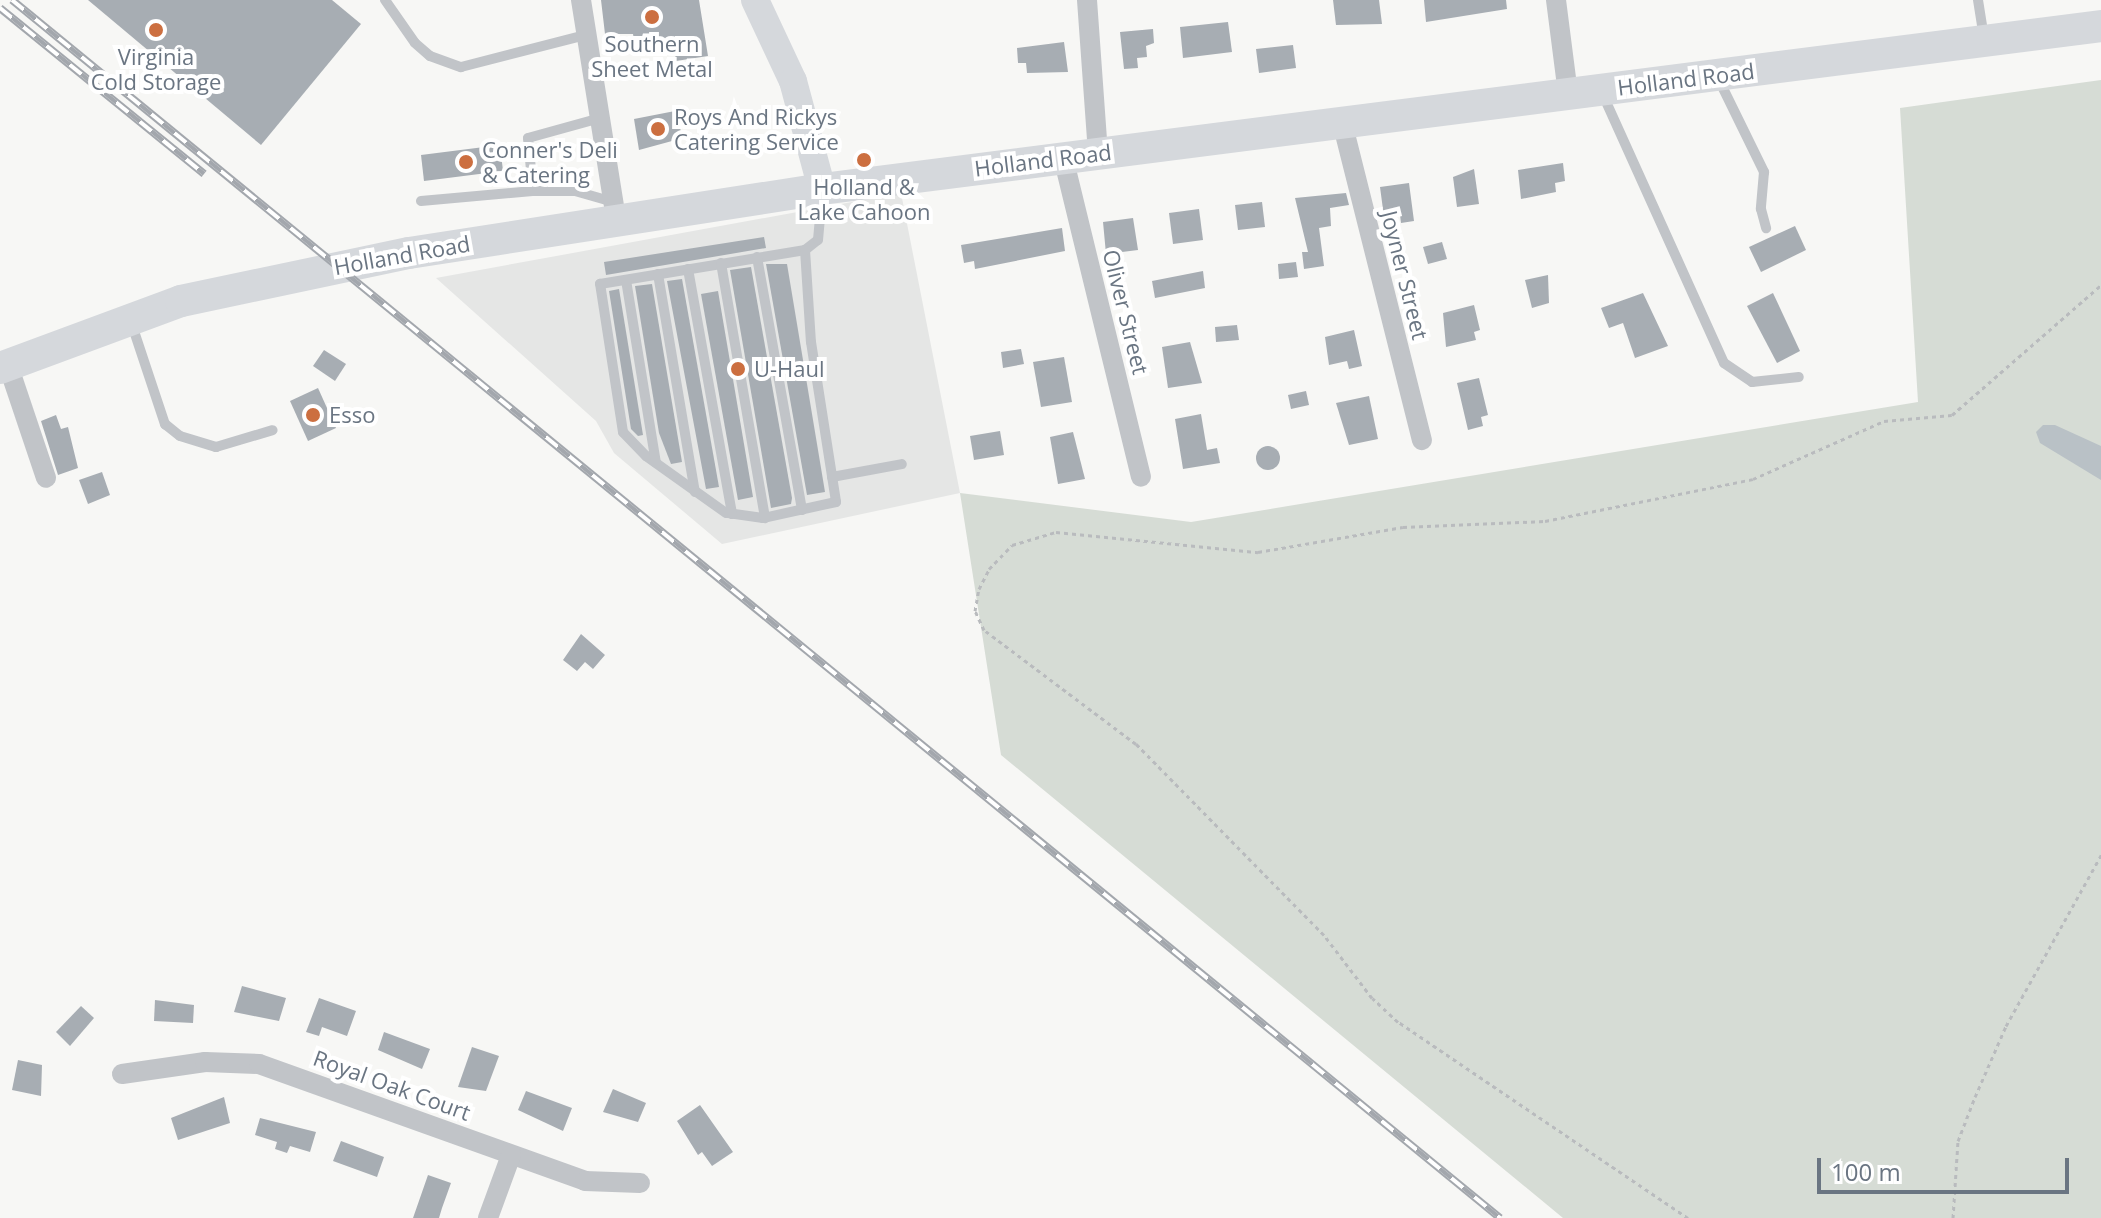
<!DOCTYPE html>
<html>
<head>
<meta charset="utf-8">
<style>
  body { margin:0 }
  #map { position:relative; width:2101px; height:1218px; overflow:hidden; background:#f7f7f5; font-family:"Open Sans",sans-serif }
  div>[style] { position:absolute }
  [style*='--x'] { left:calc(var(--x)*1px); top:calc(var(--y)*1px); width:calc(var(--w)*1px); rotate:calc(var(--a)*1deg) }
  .built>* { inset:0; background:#e5e6e5 }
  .green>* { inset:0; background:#d6dcd5 }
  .water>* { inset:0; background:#b9c1c6 }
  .building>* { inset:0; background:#a7adb3 }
  .round { border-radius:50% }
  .path>* { height:3px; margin-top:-1.5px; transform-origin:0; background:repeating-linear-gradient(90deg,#b9bbbe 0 4px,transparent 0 8px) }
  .lane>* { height:10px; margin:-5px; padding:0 5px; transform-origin:5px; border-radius:5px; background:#c1c4c8 }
  .street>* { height:20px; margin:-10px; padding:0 10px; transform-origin:10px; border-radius:10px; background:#c1c4c8 }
  .secondary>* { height:28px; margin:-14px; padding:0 14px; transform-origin:14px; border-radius:14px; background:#d5d8dc }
  .primary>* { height:32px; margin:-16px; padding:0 16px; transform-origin:16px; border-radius:16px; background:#d5d8dc }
  .rail>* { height:8px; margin-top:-4px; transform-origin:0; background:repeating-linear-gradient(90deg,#fff 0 15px,#a3a7ad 0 30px); box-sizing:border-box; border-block:2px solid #a3a7ad }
  .dots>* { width:22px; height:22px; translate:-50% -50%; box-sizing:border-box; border:4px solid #fff; border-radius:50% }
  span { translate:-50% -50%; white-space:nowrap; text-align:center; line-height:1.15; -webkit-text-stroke:8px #fff; paint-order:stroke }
  .poi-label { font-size:22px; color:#6a7582 }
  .left { translate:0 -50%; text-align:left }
  .street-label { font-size:22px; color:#6a7582 }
  .scale { position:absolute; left:1817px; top:1158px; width:252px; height:36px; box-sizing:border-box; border:4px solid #6a7582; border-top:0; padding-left:10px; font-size:24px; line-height:28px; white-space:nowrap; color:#6a7582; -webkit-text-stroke:6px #fff; paint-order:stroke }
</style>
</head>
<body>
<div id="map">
  <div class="built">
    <i style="clip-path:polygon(901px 193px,960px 493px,722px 544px,614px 453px,596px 421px,436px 278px)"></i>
  </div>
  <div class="green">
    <i style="clip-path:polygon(2101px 80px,2101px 1218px,1563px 1218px,1001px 755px,960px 493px,1191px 522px,1918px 402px,1900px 108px)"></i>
  </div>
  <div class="water">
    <i style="clip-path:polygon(2043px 425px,2055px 425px,2101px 446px,2101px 480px,2040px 443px,2036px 432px)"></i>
  </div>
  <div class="building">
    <i style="clip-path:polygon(88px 0,332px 0,361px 24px,261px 145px)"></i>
    <i style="clip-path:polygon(601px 0,699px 0,708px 56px,676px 61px,674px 45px,636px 51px,633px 34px,605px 34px)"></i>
    <i style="clip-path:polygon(1333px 0,1379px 0,1382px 24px,1336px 25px)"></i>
    <i style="clip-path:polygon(1424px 0,1506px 0,1507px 9px,1426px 22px)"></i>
    <i style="clip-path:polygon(1228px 22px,1232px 52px,1183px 58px,1180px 27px)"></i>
    <i style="clip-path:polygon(1153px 29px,1154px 43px,1146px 46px,1147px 57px,1137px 58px,1138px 68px,1124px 69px,1120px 32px)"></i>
    <i style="clip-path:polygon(1064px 42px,1068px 72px,1027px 73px,1026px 63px,1018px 63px,1017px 48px)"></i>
    <i style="clip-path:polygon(1293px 45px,1296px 68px,1259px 73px,1256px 49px)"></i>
    <i style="clip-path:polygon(675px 111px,683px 138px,639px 150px,634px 119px)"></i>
    <i style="clip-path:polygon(500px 145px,503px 171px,424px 181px,421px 155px)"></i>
    <i style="clip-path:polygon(1563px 163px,1565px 181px,1555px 183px,1556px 192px,1521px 199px,1518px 170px)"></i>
    <i style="clip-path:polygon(1474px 169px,1479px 204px,1457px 207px,1453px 177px)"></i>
    <i style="clip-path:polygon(1409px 183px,1414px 221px,1401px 223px,1400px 215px,1384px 217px,1380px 187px)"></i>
    <i style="clip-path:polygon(1346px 193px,1349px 205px,1330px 208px,1331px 226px,1319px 228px,1324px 266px,1304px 269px,1302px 252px,1308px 252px,1295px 198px)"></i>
    <i style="clip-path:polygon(1262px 202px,1265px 227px,1238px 230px,1235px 205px)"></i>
    <i style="clip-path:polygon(1199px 209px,1203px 240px,1173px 244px,1169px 213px)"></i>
    <i style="clip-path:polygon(1133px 218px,1138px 250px,1106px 254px,1103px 222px)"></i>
    <i style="clip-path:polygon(1795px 226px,1806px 250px,1761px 272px,1749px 247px)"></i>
    <i style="clip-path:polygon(1062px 228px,1065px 251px,975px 269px,974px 261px,964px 263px,961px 245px)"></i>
    <i style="clip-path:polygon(764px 237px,766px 248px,606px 275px,604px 262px)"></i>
    <i style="clip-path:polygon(1442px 242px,1447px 259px,1428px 264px,1423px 247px)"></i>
    <i style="clip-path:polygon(1296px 262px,1298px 277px,1279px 279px,1278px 264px)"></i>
    <i style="clip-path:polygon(766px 264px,787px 264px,825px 492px,807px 495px)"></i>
    <i style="clip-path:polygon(751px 267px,792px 498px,791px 504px,771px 508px,730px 270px)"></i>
    <i style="clip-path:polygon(1203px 271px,1205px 288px,1155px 298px,1152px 281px)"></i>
    <i style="clip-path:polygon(1548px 275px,1549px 303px,1532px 308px,1525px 280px)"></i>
    <i style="clip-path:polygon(682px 279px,719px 487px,706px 489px,667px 281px)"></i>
    <i style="clip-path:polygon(652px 284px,682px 462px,671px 464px,659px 433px,635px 286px)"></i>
    <i style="clip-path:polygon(619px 289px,643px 435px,638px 436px,631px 429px,609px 291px)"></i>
    <i style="clip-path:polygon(718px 291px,753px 497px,738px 500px,701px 294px)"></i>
    <i style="clip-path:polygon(1643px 293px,1668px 346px,1635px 358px,1623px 323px,1609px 328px,1601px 308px)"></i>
    <i style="clip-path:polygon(1773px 293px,1800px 351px,1777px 363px,1747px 306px)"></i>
    <i style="clip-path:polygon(1474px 305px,1480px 330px,1474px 332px,1476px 340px,1446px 347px,1443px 313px)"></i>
    <i style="clip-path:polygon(1237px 325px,1239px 340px,1216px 342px,1215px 327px)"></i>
    <i style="clip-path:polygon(1354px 330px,1362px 366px,1349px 369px,1347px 361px,1329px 365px,1325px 337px)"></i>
    <i style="clip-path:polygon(1190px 342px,1202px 383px,1168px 388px,1162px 347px)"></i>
    <i style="clip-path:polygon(1021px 349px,1024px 364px,1003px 368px,1001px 352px)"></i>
    <i style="clip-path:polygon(324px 350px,346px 364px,335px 381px,313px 366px)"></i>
    <i style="clip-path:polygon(1064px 357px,1072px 402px,1041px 407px,1033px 362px)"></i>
    <i style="clip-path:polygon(1479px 378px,1488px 415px,1481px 417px,1483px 426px,1468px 430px,1457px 383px)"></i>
    <i style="clip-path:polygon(318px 388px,336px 428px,308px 441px,290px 401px)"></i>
    <i style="clip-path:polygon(1306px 391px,1309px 405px,1291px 409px,1288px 395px)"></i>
    <i style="clip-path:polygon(1369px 396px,1378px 439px,1349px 445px,1336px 403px)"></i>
    <i style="clip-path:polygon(1201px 414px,1207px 450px,1217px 448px,1220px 463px,1183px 469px,1175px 419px)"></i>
    <i style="clip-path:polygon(56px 415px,61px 429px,68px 427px,78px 468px,58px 475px,41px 421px)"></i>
    <i style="clip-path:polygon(1000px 431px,1004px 455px,974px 460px,970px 436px)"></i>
    <i style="clip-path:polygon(1073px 432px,1085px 479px,1058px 484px,1050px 437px)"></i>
    <i class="round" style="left:1256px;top:446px;width:24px;height:24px"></i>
    <i style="clip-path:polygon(102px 472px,110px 495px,88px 504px,79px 480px)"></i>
    <i style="clip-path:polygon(581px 634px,605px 655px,593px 669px,585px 662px,577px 671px,563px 660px)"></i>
    <i style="clip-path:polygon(242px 986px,286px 998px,279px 1021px,234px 1012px)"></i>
    <i style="clip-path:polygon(319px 998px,356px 1011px,347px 1036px,322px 1027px,319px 1036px,306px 1032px)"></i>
    <i style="clip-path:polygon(155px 1000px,194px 1005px,193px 1023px,154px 1021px)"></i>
    <i style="clip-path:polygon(81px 1006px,94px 1018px,70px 1046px,56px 1032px)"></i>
    <i style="clip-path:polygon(384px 1032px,430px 1049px,422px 1069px,378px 1050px)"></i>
    <i style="clip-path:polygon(472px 1047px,499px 1056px,486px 1091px,458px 1087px)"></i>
    <i style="clip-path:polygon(18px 1060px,42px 1065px,41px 1096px,12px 1090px)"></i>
    <i style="clip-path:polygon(613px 1089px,646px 1103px,638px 1122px,603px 1112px)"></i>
    <i style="clip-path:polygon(526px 1091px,572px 1108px,563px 1131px,518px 1110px)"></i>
    <i style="clip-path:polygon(224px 1097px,230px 1123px,178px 1140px,171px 1118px)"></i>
    <i style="clip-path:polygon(700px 1105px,733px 1152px,712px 1166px,702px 1152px,698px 1155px,677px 1121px)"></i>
    <i style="clip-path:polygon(260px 1118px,316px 1132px,310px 1152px,290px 1146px,287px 1153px,275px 1149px,277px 1142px,255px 1135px)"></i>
    <i style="clip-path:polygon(341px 1141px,384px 1157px,377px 1177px,333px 1161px)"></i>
    <i style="clip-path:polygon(428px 1175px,451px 1183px,442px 1208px,439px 1218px,413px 1218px)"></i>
  </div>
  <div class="path">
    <i style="--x:1688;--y:1218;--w:350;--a:-145.9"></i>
    <i style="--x:1398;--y:1022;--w:35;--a:-137"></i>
    <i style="--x:1372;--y:998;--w:79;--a:-127.3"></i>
    <i style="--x:1324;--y:935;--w:268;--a:-134.5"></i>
    <i style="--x:1136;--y:744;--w:190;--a:-143.1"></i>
    <i style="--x:984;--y:630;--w:21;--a:-115"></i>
    <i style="--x:975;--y:611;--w:22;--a:-80"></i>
    <i style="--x:979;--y:589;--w:22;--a:-63"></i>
    <i style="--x:989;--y:569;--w:33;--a:-46"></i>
    <i style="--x:1012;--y:545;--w:46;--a:-16.5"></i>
    <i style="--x:1056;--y:532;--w:203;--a:5.7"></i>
    <i style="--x:1258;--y:552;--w:147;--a:-9.8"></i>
    <i style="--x:1403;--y:527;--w:142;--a:-2.4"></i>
    <i style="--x:1545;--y:521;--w:212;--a:-11.4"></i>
    <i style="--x:1753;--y:479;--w:143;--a:-23.9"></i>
    <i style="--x:1884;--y:421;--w:68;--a:-5"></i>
    <i style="--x:1952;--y:415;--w:198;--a:-41.1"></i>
    <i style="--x:1953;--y:1218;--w:77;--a:-86.3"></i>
    <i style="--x:1958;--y:1141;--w:47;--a:-68.9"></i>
    <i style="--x:1975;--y:1097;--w:77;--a:-66.4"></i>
    <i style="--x:2006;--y:1026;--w:196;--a:-60.9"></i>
  </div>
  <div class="lane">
    <i style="--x:385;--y:0;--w:52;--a:55.1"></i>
    <i style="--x:415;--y:43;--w:20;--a:41"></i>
    <i style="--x:430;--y:56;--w:33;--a:20"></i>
    <i style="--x:461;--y:67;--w:129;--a:-14.4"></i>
    <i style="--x:1978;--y:0;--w:39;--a:81"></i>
    <i style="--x:1718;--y:78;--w:105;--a:63.9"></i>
    <i style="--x:1764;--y:172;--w:37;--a:95"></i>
    <i style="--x:1761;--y:209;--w:20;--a:75"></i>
    <i style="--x:1603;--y:95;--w:294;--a:65.7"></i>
    <i style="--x:1724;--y:363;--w:34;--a:34"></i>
    <i style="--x:1752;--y:382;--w:47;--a:-6.1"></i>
    <i style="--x:533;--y:191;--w:53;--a:-95.4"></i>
    <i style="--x:528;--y:138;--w:75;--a:-15.5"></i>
    <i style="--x:421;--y:201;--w:112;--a:-5.1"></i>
    <i style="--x:533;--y:191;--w:42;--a:0"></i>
    <i style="--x:575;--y:191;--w:40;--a:16"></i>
    <i style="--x:805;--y:250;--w:92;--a:86.3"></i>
    <i style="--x:811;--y:342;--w:162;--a:81.1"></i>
    <i style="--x:836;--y:502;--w:75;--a:167.6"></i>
    <i style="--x:763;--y:518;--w:37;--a:-172"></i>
    <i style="--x:726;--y:513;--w:98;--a:-144.5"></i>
    <i style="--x:646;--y:456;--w:33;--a:-134"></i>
    <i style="--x:623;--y:432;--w:150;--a:-98.8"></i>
    <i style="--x:600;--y:284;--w:208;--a:-9.4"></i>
    <i style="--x:805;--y:250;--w:16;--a:-38"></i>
    <i style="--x:818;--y:240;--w:45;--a:-84.9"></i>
    <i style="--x:757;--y:257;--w:257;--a:79.9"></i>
    <i style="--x:721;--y:263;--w:259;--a:80.2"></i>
    <i style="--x:688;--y:269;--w:249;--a:79.8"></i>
    <i style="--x:658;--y:274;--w:221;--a:80.4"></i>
    <i style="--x:626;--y:280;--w:185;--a:80.7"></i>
    <i style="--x:131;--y:322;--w:108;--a:71.6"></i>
    <i style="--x:165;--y:424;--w:19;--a:39"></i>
    <i style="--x:180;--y:436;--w:38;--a:17"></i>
    <i style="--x:216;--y:447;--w:59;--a:-16.6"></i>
    <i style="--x:832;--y:477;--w:71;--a:-10.5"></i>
  </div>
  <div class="street">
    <i style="--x:581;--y:0;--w:222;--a:80.9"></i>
    <i style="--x:1087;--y:0;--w:153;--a:85.9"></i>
    <i style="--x:1556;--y:0;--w:95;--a:82.7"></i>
    <i style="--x:1342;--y:122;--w:328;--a:75.9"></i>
    <i style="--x:1063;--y:157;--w:329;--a:76.3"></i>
    <i style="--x:8;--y:365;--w:119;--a:71.4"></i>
    <i style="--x:122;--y:1074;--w:84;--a:-8.2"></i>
    <i style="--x:205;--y:1062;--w:54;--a:2.1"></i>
    <i style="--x:259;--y:1064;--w:346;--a:19.7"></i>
    <i style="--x:585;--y:1181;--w:55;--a:2.1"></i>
    <i style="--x:488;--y:1218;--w:67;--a:-69.9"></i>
  </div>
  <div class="secondary">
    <i style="--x:755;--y:0;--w:89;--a:64.9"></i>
    <i style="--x:793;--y:81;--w:112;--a:75"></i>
  </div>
  <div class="primary">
    <i style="--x:0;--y:368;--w:193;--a:-20.3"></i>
    <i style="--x:181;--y:301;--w:233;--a:-11.9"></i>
    <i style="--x:409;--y:253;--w:418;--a:-8.8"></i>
    <i style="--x:822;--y:189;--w:1289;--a:-7.26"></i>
  </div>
  <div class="rail">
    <i style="--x:12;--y:0;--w:1923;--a:39.3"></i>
    <i style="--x:0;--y:8;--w:263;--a:39.1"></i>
  </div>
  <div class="dots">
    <i style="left:652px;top:17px;background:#cc6f40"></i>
    <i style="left:156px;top:30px;background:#cc6f40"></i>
    <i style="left:658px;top:129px;background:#cc6f40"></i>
    <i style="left:864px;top:160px;background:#cc6f40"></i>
    <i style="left:466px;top:162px;background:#cc6f40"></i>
    <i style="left:738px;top:369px;background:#cc6f40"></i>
    <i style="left:313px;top:415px;background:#cc6f40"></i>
  </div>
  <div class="poi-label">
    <span style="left:652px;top:56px">Southern<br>Sheet Metal</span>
    <span style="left:156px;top:69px">Virginia<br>Cold Storage</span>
    <span class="left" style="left:674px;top:129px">Roys And Rickys<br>Catering Service</span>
    <span class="left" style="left:482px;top:162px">Conner's Deli<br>&amp; Catering</span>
    <span style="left:864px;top:199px">Holland &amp;<br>Lake Cahoon</span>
    <span class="left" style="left:754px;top:369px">U-Haul</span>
    <span class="left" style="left:329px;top:415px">Esso</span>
  </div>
  <div class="street-label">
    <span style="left:1686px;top:79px;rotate:-7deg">Holland Road</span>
    <span style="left:1043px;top:160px;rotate:-7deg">Holland Road</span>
    <span style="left:402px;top:255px;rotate:-10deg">Holland Road</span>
    <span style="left:1405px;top:275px;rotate:76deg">Joyner Street</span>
    <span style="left:1126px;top:312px;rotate:76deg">Oliver Street</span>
    <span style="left:392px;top:1085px;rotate:20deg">Royal Oak Court</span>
  </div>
  <div class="scale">100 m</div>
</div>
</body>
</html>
